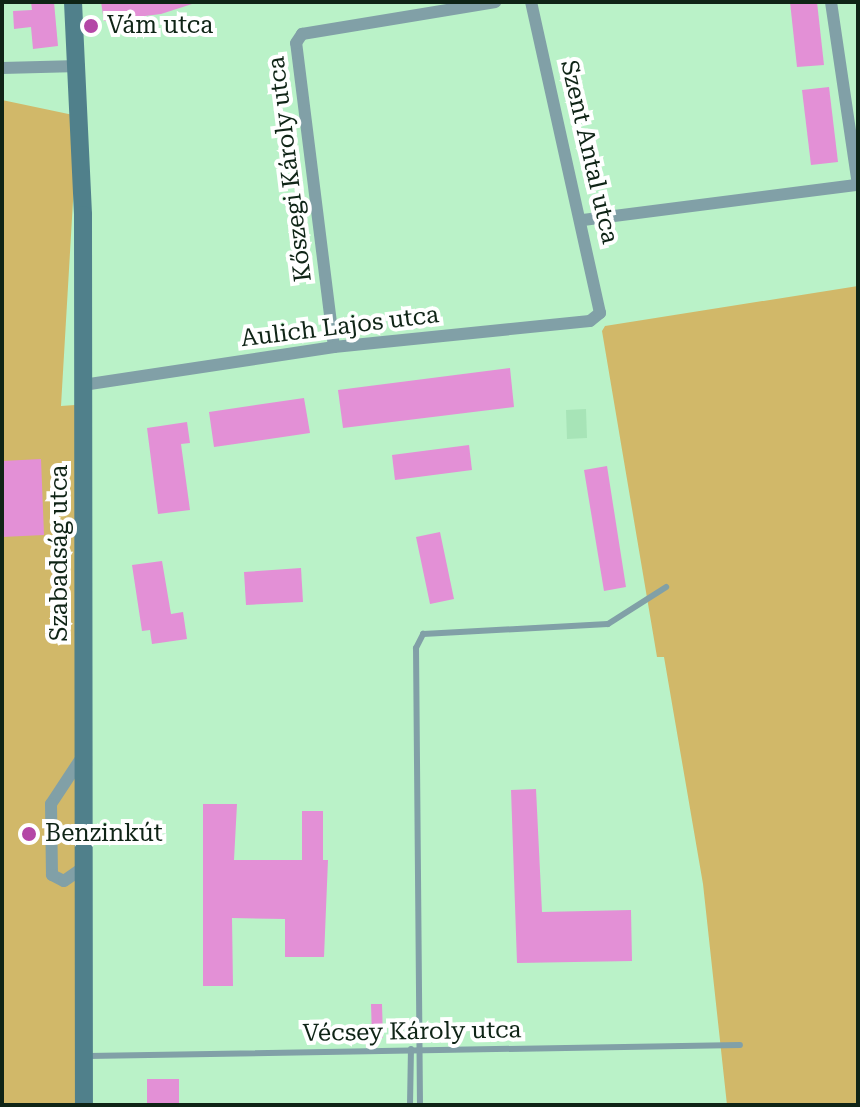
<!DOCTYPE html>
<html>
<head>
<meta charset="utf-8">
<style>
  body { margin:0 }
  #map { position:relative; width:860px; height:1107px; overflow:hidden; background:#baf2c8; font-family:"Roboto Serif",serif }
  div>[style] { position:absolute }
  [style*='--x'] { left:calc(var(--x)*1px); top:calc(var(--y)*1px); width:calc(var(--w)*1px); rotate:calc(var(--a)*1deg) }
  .built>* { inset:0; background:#a7e4b7 }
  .green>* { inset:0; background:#d1b869 }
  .building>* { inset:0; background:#e390d6 }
  .service>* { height:6px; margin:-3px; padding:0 3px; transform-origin:3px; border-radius:3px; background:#81a0a7 }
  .minor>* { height:12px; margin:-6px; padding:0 6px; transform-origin:6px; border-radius:6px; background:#81a0a7 }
  .secondary>* { height:18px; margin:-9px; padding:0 9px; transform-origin:9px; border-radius:9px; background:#50808b }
  .dots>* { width:22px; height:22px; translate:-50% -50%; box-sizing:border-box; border:4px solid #fff; border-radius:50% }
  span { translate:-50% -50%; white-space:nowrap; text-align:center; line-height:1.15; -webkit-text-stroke:8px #fff; paint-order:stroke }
  .poi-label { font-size:24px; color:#0f2416 }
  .left { translate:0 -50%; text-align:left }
  .street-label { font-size:24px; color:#0f2416 }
  .frame { position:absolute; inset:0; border:4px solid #0f2416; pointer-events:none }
</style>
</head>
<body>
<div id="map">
  <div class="built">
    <i style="clip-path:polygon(586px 409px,587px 438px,567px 439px,566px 410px)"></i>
  </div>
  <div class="green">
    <i style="clip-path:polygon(2px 100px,78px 116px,61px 406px,75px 405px,80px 1105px,2px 1105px)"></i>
    <i style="clip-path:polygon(858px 286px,858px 1105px,727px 1105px,703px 884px,664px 657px,657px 657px,602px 331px,605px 326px)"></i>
  </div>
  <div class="building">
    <i style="clip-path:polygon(31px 2px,54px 2px,58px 46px,33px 49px,31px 27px,14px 29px,13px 11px,32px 10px)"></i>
    <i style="clip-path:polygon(101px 2px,191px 2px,192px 4px,161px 14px,104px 21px)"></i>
    <i style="clip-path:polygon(790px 2px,817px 2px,824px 65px,797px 67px)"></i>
    <i style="clip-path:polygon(829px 87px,838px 162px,811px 165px,802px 90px)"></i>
    <i style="clip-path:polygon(510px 368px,514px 407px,343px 428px,338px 390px)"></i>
    <i style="clip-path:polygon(304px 398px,310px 433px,214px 447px,209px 412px)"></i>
    <i style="clip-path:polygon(187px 422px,190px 443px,181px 444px,190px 510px,158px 514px,147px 428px)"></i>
    <i style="clip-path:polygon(469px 445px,472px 470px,395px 480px,392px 455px)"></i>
    <i style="clip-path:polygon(41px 459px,44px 535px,2px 537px,2px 461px)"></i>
    <i style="clip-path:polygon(607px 466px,626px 587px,604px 591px,584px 470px)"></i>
    <i style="clip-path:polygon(440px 532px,454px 599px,430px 604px,416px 537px)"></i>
    <i style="clip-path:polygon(162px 561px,171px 614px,183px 612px,187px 639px,152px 644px,150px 630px,142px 631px,132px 565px)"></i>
    <i style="clip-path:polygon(301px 568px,303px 602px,246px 605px,244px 572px)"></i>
    <i style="clip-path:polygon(536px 789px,542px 912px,631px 910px,632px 961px,517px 963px,511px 790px)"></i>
    <i style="clip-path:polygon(203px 804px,237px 804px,234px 860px,302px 860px,302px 811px,323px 811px,323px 860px,328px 860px,324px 957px,285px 957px,285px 919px,232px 918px,233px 986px,203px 986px)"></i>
    <i style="clip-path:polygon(371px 1004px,382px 1004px,383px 1038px,372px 1038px)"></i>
    <i style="clip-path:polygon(147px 1079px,179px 1079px,179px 1105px,147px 1105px)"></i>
  </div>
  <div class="service">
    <i style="--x:88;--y:1056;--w:652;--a:-0.97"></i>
    <i style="--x:410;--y:1105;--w:56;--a:-89"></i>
    <i style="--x:420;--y:1105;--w:457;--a:-90.5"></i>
    <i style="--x:416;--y:648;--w:16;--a:-63"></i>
    <i style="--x:423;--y:634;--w:185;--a:-3.1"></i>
    <i style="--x:608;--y:624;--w:69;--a:-32.5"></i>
  </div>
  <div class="minor">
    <i style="--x:831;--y:2;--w:184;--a:81.6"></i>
    <i style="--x:2;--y:68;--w:77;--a:-1.5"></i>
    <i style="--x:583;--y:220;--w:277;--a:-7.3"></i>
    <i style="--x:334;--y:347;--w:306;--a:-97.1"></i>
    <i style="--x:296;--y:43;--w:11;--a:-56"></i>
    <i style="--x:302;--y:34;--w:196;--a:-9.4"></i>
    <i style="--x:83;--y:385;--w:254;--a:-8.6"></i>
    <i style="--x:334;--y:347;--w:257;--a:-5.8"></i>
    <i style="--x:590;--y:321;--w:13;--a:-39"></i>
    <i style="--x:600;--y:313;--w:319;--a:-102.5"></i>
    <i style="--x:82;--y:757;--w:56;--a:123.4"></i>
    <i style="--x:51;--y:804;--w:71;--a:89.2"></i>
    <i style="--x:52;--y:875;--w:13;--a:27"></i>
    <i style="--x:64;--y:881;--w:24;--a:-35"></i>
  </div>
  <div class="secondary">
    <i style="--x:73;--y:2;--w:213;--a:87.3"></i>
    <i style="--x:83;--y:215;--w:890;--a:89.94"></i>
  </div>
  <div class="dots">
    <i style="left:91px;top:26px;background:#b447a6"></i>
    <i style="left:29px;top:834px;background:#b447a6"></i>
  </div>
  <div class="poi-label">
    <span class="left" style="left:107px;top:26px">Vám utca</span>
    <span class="left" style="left:45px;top:834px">Benzinkút</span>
  </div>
  <div class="street-label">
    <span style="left:589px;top:152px;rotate:77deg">Szent Antal utca</span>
    <span style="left:290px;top:169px;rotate:-97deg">Kőszegi Károly utca</span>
    <span style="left:340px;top:327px;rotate:-7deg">Aulich Lajos utca</span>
    <span style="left:60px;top:553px;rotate:-90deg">Szabadság utca</span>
    <span style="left:412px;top:1032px;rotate:-1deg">Vécsey Károly utca</span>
  </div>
  <div class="frame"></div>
</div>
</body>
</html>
